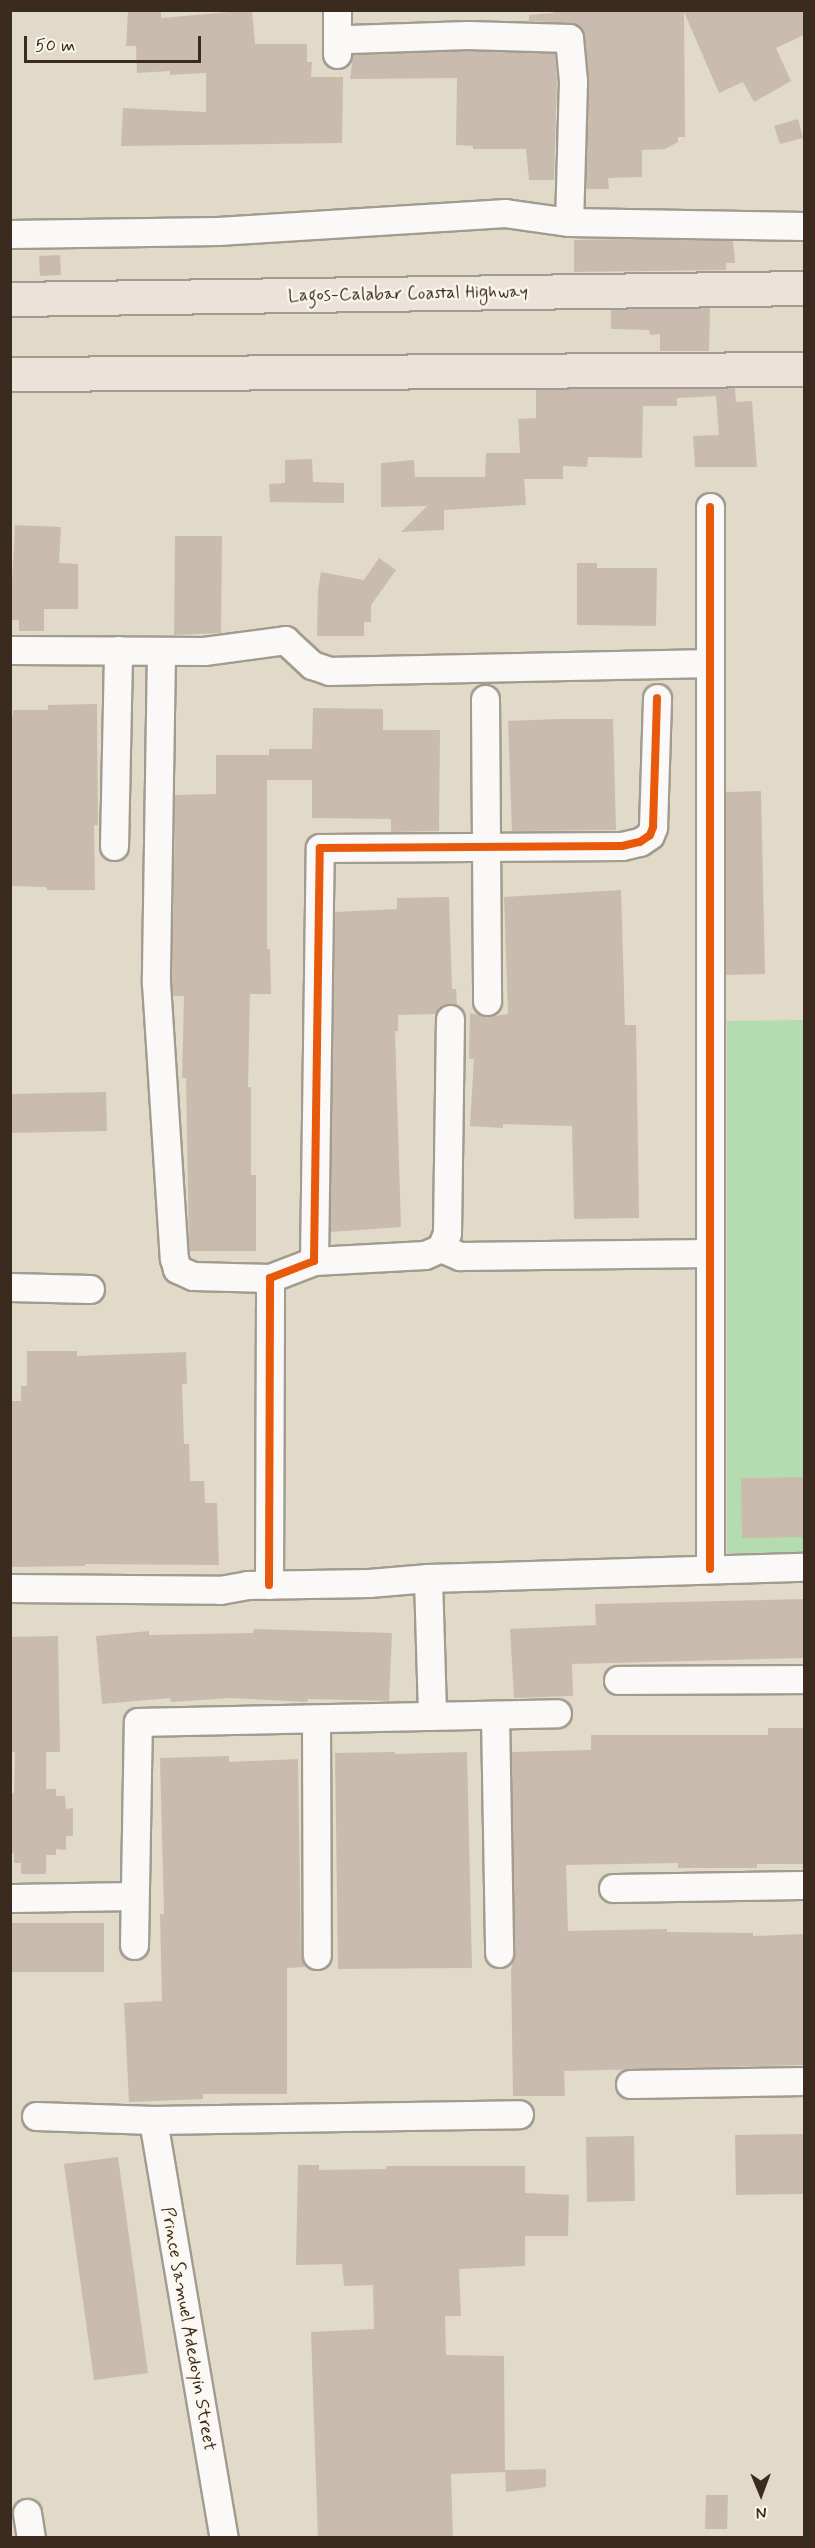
<!DOCTYPE html>
<html>
<head>
<meta charset="utf-8">
<style>
  body { margin:0 }
  #map { position:relative; width:815px; height:2548px; overflow:hidden; background:#e2dac8; font-family:Mynerve,sans-serif }
  div>[style] { position:absolute }
  [style*='--x'] { left:calc(var(--x)*1px); top:calc(var(--y)*1px); width:calc(var(--w)*1px); rotate:calc(var(--a)*1deg) }
  .green>* { inset:0; background:#b4dcb0 }
  .building>* { inset:0; background:#c9bcae }
  .roads { filter:drop-shadow(2px 0 #a29b8f) drop-shadow(-2px 0 #a29b8f) drop-shadow(0 2px #a29b8f) drop-shadow(0 -2px #a29b8f) }
  .minor>* { height:27px; margin:-13.5px; padding:0 13.5px; transform-origin:13.5px; border-radius:13.5px; background:#fbf9f7 }
  .highway>* { height:33px; margin:-16.5px; padding:0 16.5px; transform-origin:16.5px; border-radius:16.5px; background:#ebe3da }
  .cycleway>* { height:8px; margin:-4px; padding:0 4px; transform-origin:4px; border-radius:4px; background:#e8590c }
  span { translate:-50% -50%; white-space:nowrap; text-align:center; line-height:1.15; -webkit-text-stroke:4.5px #fbf7ec; paint-order:stroke }
  .street-label { font-size:18px; color:#3b2a1e }
  .frame { position:absolute; inset:0; border:12px solid #3b2a1e; pointer-events:none }
  .north { position:absolute; left:731px; top:2464px; width:60px; height:60px; -webkit-text-stroke:4px #fbf7ec; paint-order:stroke; rotate:179deg; font-size:16px; font-weight:700; line-height:24px; text-align:center; color:#3b2a1e }
  .north::after { content:''; display:block; margin:auto; width:21px; height:27px; background:#3b2a1e; clip-path:polygon(50% 0,100% 100%,50% 72%,0 100%) }
  .scale { position:absolute; left:24px; top:36px; width:177px; height:27px; box-sizing:border-box; border:3px solid #3b2a1e; border-top:0; padding-left:8px; font-size:18px; line-height:21px; white-space:nowrap; color:#3b2a1e; -webkit-text-stroke:4px #fbf7ec; paint-order:stroke }
</style>
</head>
<body>
<div id="map">
  <div class="green">
    <i style="clip-path:polygon(804px 1020px,804px 1561px,727px 1567px,727px 1021px)"></i>
  </div>
  <div class="building">
    <i style="clip-path:polygon(128px 10px,161px 10px,161px 18px,252px 10px,255px 44px,307px 44px,307px 62px,312px 62px,311px 77px,343px 77px,342px 143px,121px 146px,123px 108px,206px 112px,206px 73px,170px 75px,170px 71px,137px 73px,136px 46px,126px 46px)"></i>
    <i style="clip-path:polygon(553px 10px,804px 10px,804px 35px,776px 48px,791px 81px,754px 102px,743px 82px,719px 93px,684px 12px,685px 137px,678px 137px,678px 142px,665px 149px,642px 150px,642px 177px,608px 178px,609px 189px,586px 189px,589px 81px,585px 37px,576px 24px,529px 21px,529px 15px,553px 13px)"></i>
    <i style="clip-path:polygon(468px 51px,555px 53px,557px 82px,554px 180px,529px 180px,526px 149px,473px 149px,473px 146px,456px 145px,457px 78px,350px 79px,353px 55px)"></i>
    <i style="clip-path:polygon(798px 119px,803px 138px,780px 144px,774px 126px)"></i>
    <i style="clip-path:polygon(623px 239px,733px 241px,735px 263px,726px 263px,726px 270px,574px 272px,574px 240px)"></i>
    <i style="clip-path:polygon(60px 255px,61px 275px,40px 276px,39px 256px)"></i>
    <i style="clip-path:polygon(710px 308px,709px 351px,660px 351px,660px 334px,650px 335px,649px 330px,611px 329px,611px 309px)"></i>
    <i style="clip-path:polygon(735px 388px,736px 402px,752px 401px,757px 467px,695px 467px,693px 436px,719px 435px,716px 396px,677px 398px,677px 406px,643px 406px,642px 458px,588px 457px,587px 467px,563px 466px,563px 479px,524px 479px,526px 505px,444px 510px,444px 530px,401px 532px,427px 506px,381px 507px,381px 463px,414px 460px,415px 477px,485px 477px,486px 453px,520px 453px,518px 419px,536px 418px,536px 389px)"></i>
    <i style="clip-path:polygon(312px 459px,313px 482px,344px 483px,344px 503px,270px 502px,269px 484px,285px 483px,285px 460px)"></i>
    <i style="clip-path:polygon(15px 525px,61px 527px,59px 563px,78px 564px,78px 609px,44px 609px,44px 631px,19px 631px,19px 620px,10px 620px)"></i>
    <i style="clip-path:polygon(175px 536px,222px 536px,221px 633px,174px 635px)"></i>
    <i style="clip-path:polygon(379px 558px,396px 570px,371px 605px,371px 622px,364px 622px,364px 636px,317px 636px,318px 590px,321px 572px,364px 580px)"></i>
    <i style="clip-path:polygon(577px 563px,597px 563px,597px 568px,657px 568px,656px 626px,577px 625px)"></i>
    <i style="clip-path:polygon(97px 704px,98px 825px,94px 825px,95px 890px,47px 890px,46px 887px,12px 886px,10px 715px,13px 715px,13px 710px,48px 710px,48px 705px)"></i>
    <i style="clip-path:polygon(313px 708px,383px 709px,383px 730px,440px 730px,439px 831px,391px 832px,391px 819px,312px 818px,312px 780px,267px 780px,267px 949px,270px 949px,271px 994px,250px 994px,248px 1087px,251px 1087px,251px 1175px,256px 1175px,256px 1251px,189px 1251px,186px 1078px,182px 1078px,184px 996px,173px 996px,172px 983px,175px 795px,216px 794px,216px 755px,269px 755px,269px 749px,312px 749px)"></i>
    <i style="clip-path:polygon(559px 719px,613px 719px,616px 830px,512px 831px,508px 721px)"></i>
    <i style="clip-path:polygon(761px 791px,765px 974px,726px 975px,726px 792px)"></i>
    <i style="clip-path:polygon(621px 890px,625px 1025px,636px 1025px,639px 1218px,574px 1219px,572px 1126px,503px 1124px,503px 1128px,470px 1126px,474px 1059px,469px 1059px,470px 1013px,487px 1017px,508px 1014px,504px 897px)"></i>
    <i style="clip-path:polygon(449px 897px,452px 989px,456px 989px,457px 1005px,443px 1005px,435px 1014px,398px 1015px,398px 1031px,395px 1031px,401px 1227px,330px 1232px,335px 912px,397px 909px,397px 898px)"></i>
    <i style="clip-path:polygon(106px 1092px,107px 1131px,10px 1133px,10px 1094px)"></i>
    <i style="clip-path:polygon(27px 1351px,77px 1351px,77px 1356px,186px 1352px,187px 1384px,182px 1384px,184px 1444px,189px 1444px,190px 1481px,204px 1481px,205px 1503px,217px 1503px,219px 1565px,85px 1564px,85px 1566px,10px 1567px,11px 1401px,21px 1401px,21px 1386px,27px 1386px)"></i>
    <i style="clip-path:polygon(804px 1477px,804px 1537px,742px 1538px,741px 1478px)"></i>
    <i style="clip-path:polygon(804px 1599px,804px 1658px,572px 1664px,573px 1696px,514px 1698px,510px 1629px,596px 1625px,595px 1604px)"></i>
    <i style="clip-path:polygon(254px 1629px,392px 1633px,389px 1701px,308px 1699px,307px 1702px,230px 1698px,171px 1702px,170px 1698px,102px 1704px,96px 1636px,149px 1631px,149px 1635px,253px 1633px)"></i>
    <i style="clip-path:polygon(58px 1636px,60px 1752px,46px 1752px,46px 1789px,56px 1789px,56px 1796px,65px 1796px,66px 1809px,73px 1808px,73px 1836px,66px 1836px,66px 1850px,56px 1849px,56px 1855px,46px 1855px,46px 1874px,21px 1874px,21px 1863px,14px 1863px,14px 1853px,10px 1853px,10px 1793px,14px 1793px,15px 1752px,10px 1752px,10px 1637px)"></i>
    <i style="clip-path:polygon(768px 1728px,804px 1728px,804px 1864px,757px 1864px,757px 1868px,678px 1868px,678px 1863px,566px 1865px,568px 1931px,667px 1929px,667px 1932px,753px 1933px,753px 1936px,804px 1934px,804px 2065px,564px 2071px,565px 2096px,513px 2096px,511px 1970px,515px 1953px,511px 1752px,591px 1750px,591px 1735px,768px 1735px)"></i>
    <i style="clip-path:polygon(395px 1752px,395px 1754px,467px 1752px,472px 1968px,338px 1969px,335px 1753px)"></i>
    <i style="clip-path:polygon(229px 1756px,229px 1762px,298px 1759px,301px 1955px,305px 1967px,287px 1968px,287px 2094px,203px 2094px,203px 2099px,129px 2102px,124px 2003px,162px 2001px,160px 1914px,164px 1914px,160px 1758px)"></i>
    <i style="clip-path:polygon(10px 1923px,104px 1923px,104px 1972px,10px 1972px)"></i>
    <i style="clip-path:polygon(804px 2134px,804px 2194px,736px 2195px,735px 2135px)"></i>
    <i style="clip-path:polygon(634px 2136px,635px 2201px,587px 2202px,586px 2137px)"></i>
    <i style="clip-path:polygon(118px 2157px,148px 2373px,94px 2380px,64px 2164px)"></i>
    <i style="clip-path:polygon(298px 2165px,319px 2165px,319px 2170px,386px 2169px,386px 2166px,525px 2166px,525px 2193px,569px 2195px,568px 2236px,525px 2236px,525px 2266px,459px 2269px,461px 2316px,445px 2316px,446px 2355px,504px 2356px,505px 2472px,451px 2474px,453px 2538px,318px 2538px,311px 2332px,374px 2329px,373px 2285px,344px 2286px,342px 2264px,296px 2265px)"></i>
    <i style="clip-path:polygon(546px 2469px,546px 2487px,506px 2492px,505px 2470px)"></i>
    <i style="clip-path:polygon(706px 2495px,728px 2495px,727px 2529px,705px 2529px)"></i>
  </div>
  <div class="roads">
    <div class="minor">
      <i style="--x:337;--y:10;--w:44;--a:90"></i>
      <i style="--x:349;--y:39;--w:119;--a:-1.9"></i>
      <i style="--x:468;--y:35;--w:101;--a:1.7"></i>
      <i style="--x:569;--y:38;--w:43;--a:84.7"></i>
      <i style="--x:573;--y:81;--w:141;--a:91.6"></i>
      <i style="--x:10;--y:234;--w:208;--a:-0.8"></i>
      <i style="--x:218;--y:231;--w:288;--a:-3.6"></i>
      <i style="--x:505;--y:213;--w:65;--a:8"></i>
      <i style="--x:569;--y:222;--w:235;--a:1"></i>
      <i style="--x:10;--y:650;--w:194;--a:0.3"></i>
      <i style="--x:204;--y:651;--w:82;--a:-7.7"></i>
      <i style="--x:285;--y:640;--w:37;--a:43"></i>
      <i style="--x:312;--y:665;--w:18;--a:19"></i>
      <i style="--x:329;--y:671;--w:381;--a:-1.2"></i>
      <i style="--x:161;--y:651;--w:332;--a:90.9"></i>
      <i style="--x:156;--y:983;--w:276;--a:86.3"></i>
      <i style="--x:174;--y:1258;--w:11;--a:75"></i>
      <i style="--x:177;--y:1269;--w:17;--a:24"></i>
      <i style="--x:193;--y:1276;--w:77;--a:1.5"></i>
      <i style="--x:485;--y:699;--w:302;--a:89.6"></i>
      <i style="--x:114;--y:846;--w:196;--a:-88.8"></i>
      <i style="--x:441;--y:1248;--w:21;--a:23"></i>
      <i style="--x:460;--y:1256;--w:250;--a:-0.7"></i>
      <i style="--x:314;--y:1261;--w:111;--a:-3.1"></i>
      <i style="--x:425;--y:1255;--w:17;--a:-24"></i>
      <i style="--x:441;--y:1248;--w:16;--a:-68"></i>
      <i style="--x:447;--y:1233;--w:214;--a:-89.2"></i>
      <i style="--x:10;--y:1287;--w:80;--a:1.4"></i>
      <i style="--x:710;--y:1569;--w:1062;--a:-90"></i>
      <i style="--x:428;--y:1578;--w:138;--a:88.3"></i>
      <i style="--x:269;--y:1585;--w:307;--a:-89.8"></i>
      <i style="--x:270;--y:1278;--w:47;--a:-21.1"></i>
      <i style="--x:314;--y:1261;--w:413;--a:-89.2"></i>
      <i style="--x:320;--y:848;--w:302;--a:-0.4"></i>
      <i style="--x:622;--y:846;--w:18;--a:-13"></i>
      <i style="--x:640;--y:842;--w:12;--a:-35"></i>
      <i style="--x:650;--y:835;--w:9;--a:-69"></i>
      <i style="--x:653;--y:827;--w:129;--a:-88.2"></i>
      <i style="--x:10;--y:1588;--w:210;--a:0.5"></i>
      <i style="--x:220;--y:1590;--w:27;--a:-10"></i>
      <i style="--x:247;--y:1585;--w:122;--a:-0.9"></i>
      <i style="--x:369;--y:1583;--w:59;--a:-4.8"></i>
      <i style="--x:428;--y:1578;--w:376;--a:-1.7"></i>
      <i style="--x:618;--y:1680;--w:186;--a:-0.3"></i>
      <i style="--x:495;--y:1715;--w:238;--a:89"></i>
      <i style="--x:316;--y:1719;--w:236;--a:89.8"></i>
      <i style="--x:613;--y:1888;--w:191;--a:-0.9"></i>
      <i style="--x:10;--y:1898;--w:124;--a:-0.9"></i>
      <i style="--x:134;--y:1945;--w:223;--a:-89"></i>
      <i style="--x:138;--y:1722;--w:419;--a:-1.2"></i>
      <i style="--x:630;--y:2084;--w:174;--a:-1"></i>
      <i style="--x:36;--y:2116;--w:117;--a:2"></i>
      <i style="--x:153;--y:2120;--w:366;--a:-0.9"></i>
      <i style="--x:153;--y:2120;--w:424;--a:80.4"></i>
      <i style="--x:27;--y:2513;--w:25;--a:81"></i>
    </div>
    <div class="highway">
      <i style="--x:10;--y:299;--w:794;--a:-0.79"></i>
      <i style="--x:10;--y:374;--w:794;--a:-0.36"></i>
    </div>
  </div>
  <div class="cycleway">
    <i style="--x:710;--y:1569;--w:1062;--a:-90"></i>
    <i style="--x:269;--y:1585;--w:307;--a:-89.8"></i>
    <i style="--x:270;--y:1278;--w:47;--a:-21.1"></i>
    <i style="--x:314;--y:1261;--w:413;--a:-89.2"></i>
    <i style="--x:320;--y:848;--w:302;--a:-0.4"></i>
    <i style="--x:622;--y:846;--w:18;--a:-13"></i>
    <i style="--x:640;--y:842;--w:12;--a:-35"></i>
    <i style="--x:650;--y:835;--w:9;--a:-69"></i>
    <i style="--x:653;--y:827;--w:129;--a:-88.2"></i>
  </div>
  <div class="street-label">
    <span style="left:408px;top:294px;rotate:-1deg">Lagos-Calabar Coastal Highway</span>
    <span style="left:188px;top:2329px;rotate:80deg">Prince Samuel Adedoyin Street</span>
  </div>
  <div class="frame"></div>
  <div class="north">N</div>
  <div class="scale">50 m</div>
</div>
</body>
</html>
